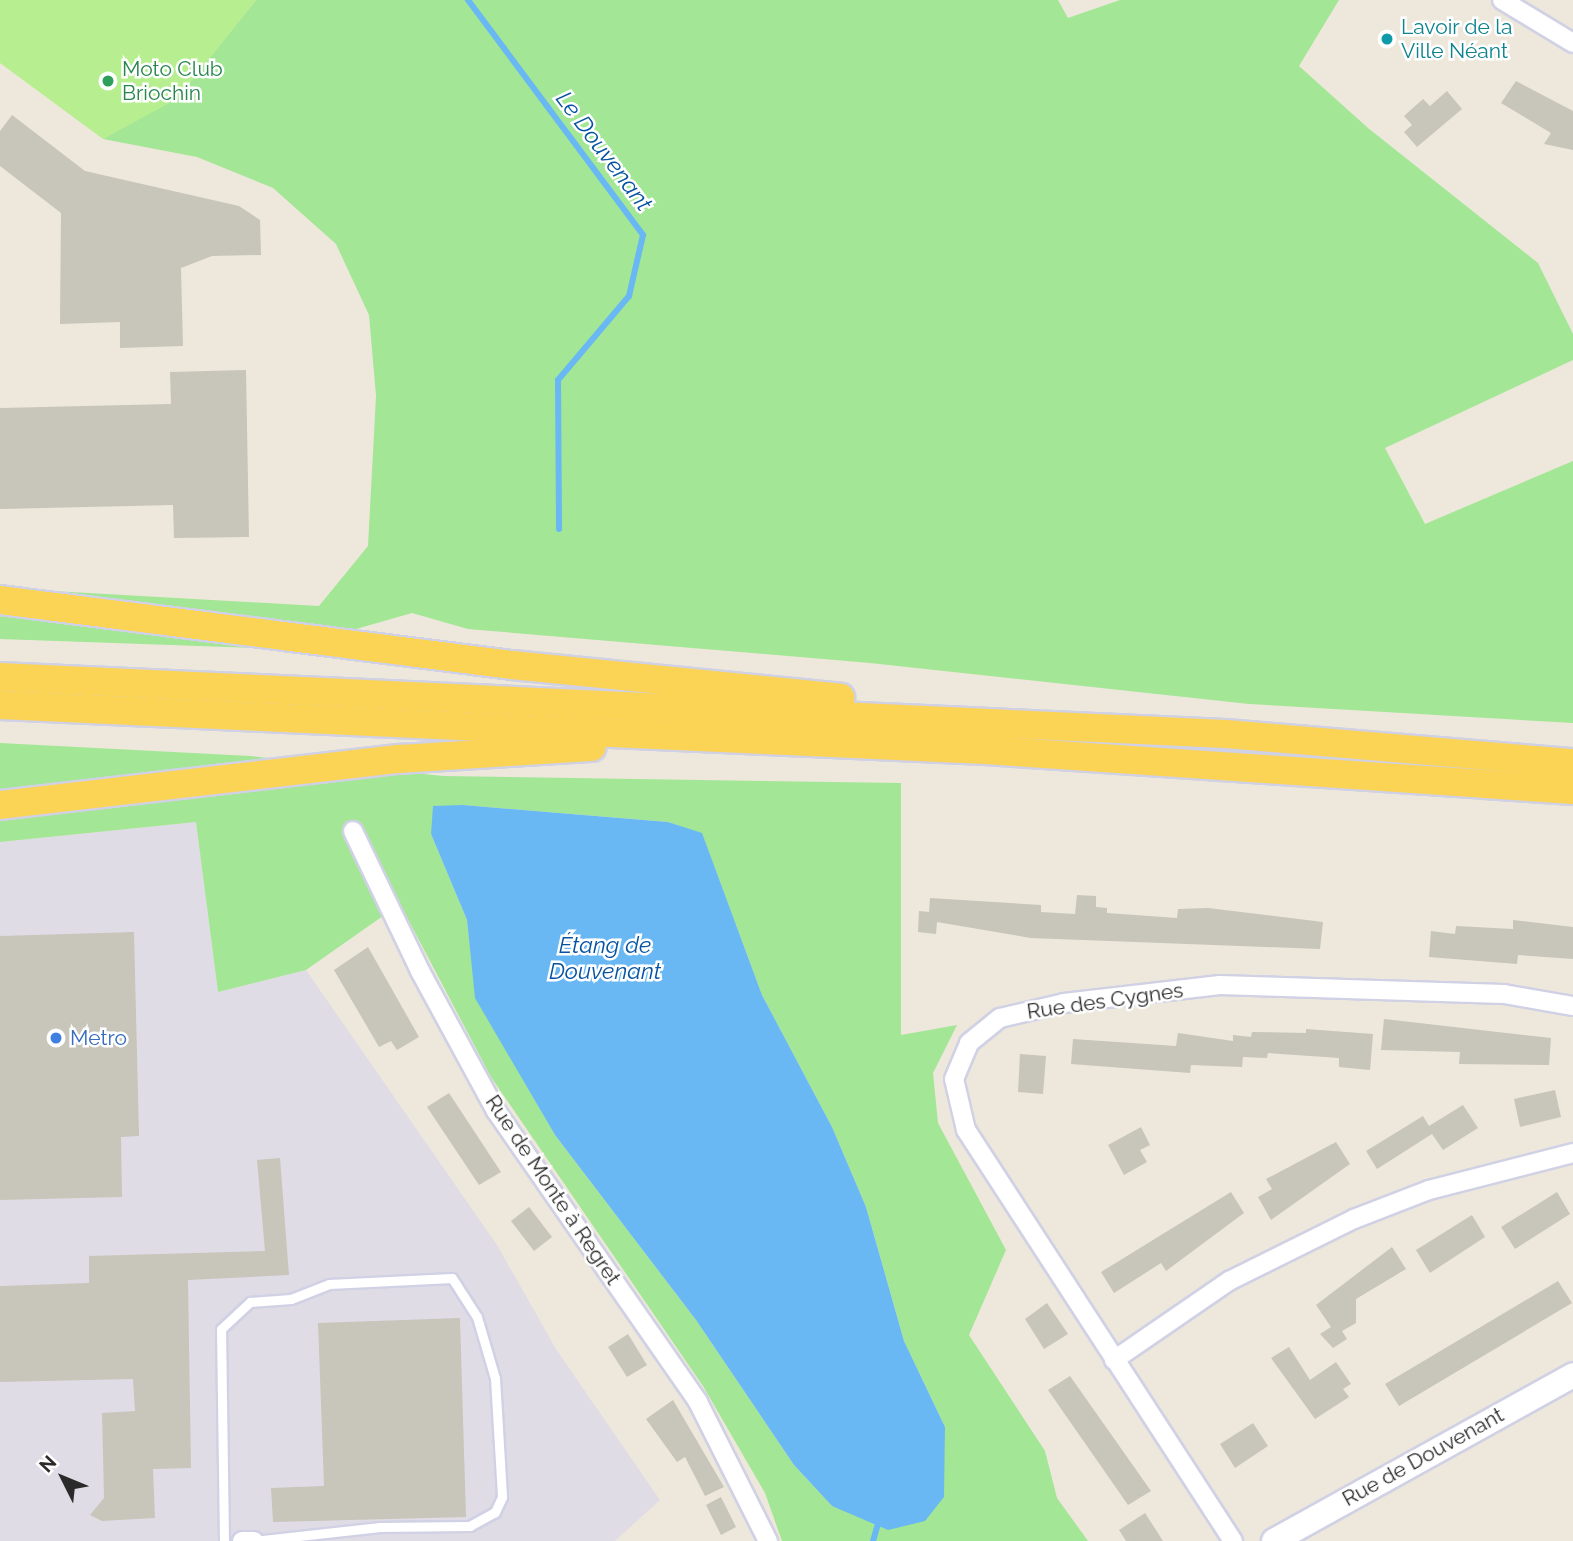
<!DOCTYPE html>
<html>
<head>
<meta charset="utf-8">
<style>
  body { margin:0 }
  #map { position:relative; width:1573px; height:1541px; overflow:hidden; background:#ede8db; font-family:Raleway,sans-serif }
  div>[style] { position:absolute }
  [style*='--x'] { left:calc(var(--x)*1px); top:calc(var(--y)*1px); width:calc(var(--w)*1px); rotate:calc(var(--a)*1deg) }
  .industrial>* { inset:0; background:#e0dce5 }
  .green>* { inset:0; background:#a3e695 }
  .pitch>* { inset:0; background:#b7ee90 }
  .water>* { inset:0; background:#69b8f4 }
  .stream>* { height:6px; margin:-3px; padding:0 3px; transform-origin:3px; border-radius:3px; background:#69b8f4 }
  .building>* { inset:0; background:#c8c5bb }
  .roads { filter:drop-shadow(2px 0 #d0d1e4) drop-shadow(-2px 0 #d0d1e4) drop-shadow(0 2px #d0d1e4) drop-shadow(0 -2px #d0d1e4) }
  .service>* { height:9px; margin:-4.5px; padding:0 4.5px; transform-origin:4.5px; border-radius:4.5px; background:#fff }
  .minor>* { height:18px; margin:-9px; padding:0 9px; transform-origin:9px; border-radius:9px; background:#fff }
  .secondary>* { height:24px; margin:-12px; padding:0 12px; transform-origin:12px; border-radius:12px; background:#fff }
  .trunk>* { height:28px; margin:-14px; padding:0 14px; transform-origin:14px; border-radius:14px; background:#fbd355 }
  .dots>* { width:19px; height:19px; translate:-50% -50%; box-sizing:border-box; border:4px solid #fff; border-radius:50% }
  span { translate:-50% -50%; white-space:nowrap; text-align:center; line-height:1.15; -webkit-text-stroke:5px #fff; paint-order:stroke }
  .culture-label { font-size:21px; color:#0d838f }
  .left { translate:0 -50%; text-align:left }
  .leisure-label { font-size:21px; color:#27864d }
  .street-label { font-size:21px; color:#2a2a2a }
  .shop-label { font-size:21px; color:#366cbe }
  .water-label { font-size:23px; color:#0753a1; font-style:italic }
  .north { position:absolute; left:28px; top:1443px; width:70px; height:70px; -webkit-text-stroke:5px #fff; paint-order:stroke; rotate:313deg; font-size:19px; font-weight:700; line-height:28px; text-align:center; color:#2a2a2a }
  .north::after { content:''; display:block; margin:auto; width:24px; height:32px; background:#2a2a2a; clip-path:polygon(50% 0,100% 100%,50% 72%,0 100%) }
</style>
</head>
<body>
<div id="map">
  <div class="industrial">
    <i style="clip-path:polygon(196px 822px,218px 992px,306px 970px,497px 1245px,556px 1349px,660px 1500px,615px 1541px,0 1541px,0 842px)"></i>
  </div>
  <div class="green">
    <i style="clip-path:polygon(256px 0,1058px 0,1068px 18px,1120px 0,1339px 0,1299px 66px,1368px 128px,1538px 263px,1573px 334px,1573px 360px,1385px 448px,1425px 524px,1573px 461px,1573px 723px,1249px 704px,870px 663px,468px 629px,412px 613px,286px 649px,0 639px,0 588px,319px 606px,368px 546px,376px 396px,369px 315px,336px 244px,273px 188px,197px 157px,103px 139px,177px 98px)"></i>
    <i style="clip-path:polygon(evenodd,0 743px,250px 756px,443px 776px,901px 783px,901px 1035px,957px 1025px,933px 1073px,938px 1123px,1006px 1250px,969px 1335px,1045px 1451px,1057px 1498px,1088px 1541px,782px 1541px,765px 1493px,703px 1386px,491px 1077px,400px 904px,306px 970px,218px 992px,196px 822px,0 842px,0 743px,463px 805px,668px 822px,702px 834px,762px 995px,832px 1127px,866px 1207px,904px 1341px,945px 1427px,832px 1506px,794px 1465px,696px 1320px,555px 1135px,476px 998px,467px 920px,431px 834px,463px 805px)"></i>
  </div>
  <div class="pitch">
    <i style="clip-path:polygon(0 0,256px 0,177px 99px,103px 139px,0 63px)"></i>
  </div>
  <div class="water">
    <i style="clip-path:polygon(463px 805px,668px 822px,702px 833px,762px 995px,832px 1127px,866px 1207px,904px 1341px,945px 1427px,944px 1497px,925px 1521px,888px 1530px,832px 1506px,794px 1465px,696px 1320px,555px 1135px,475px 998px,467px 920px,431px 834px,433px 806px)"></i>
  </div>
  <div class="stream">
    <i style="--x:468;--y:0;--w:293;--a:53.3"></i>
    <i style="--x:643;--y:235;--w:63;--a:102.9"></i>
    <i style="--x:629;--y:296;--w:110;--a:130.2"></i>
    <i style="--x:558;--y:380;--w:149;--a:89.6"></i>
    <i style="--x:873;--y:1541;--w:15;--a:-74"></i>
  </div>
  <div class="building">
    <i style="clip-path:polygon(1516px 81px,1573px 111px,1573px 150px,1544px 144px,1551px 133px,1501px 103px)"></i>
    <i style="clip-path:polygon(1447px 91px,1462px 109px,1417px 147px,1404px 132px,1412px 125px,1404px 116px,1423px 99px,1430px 106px)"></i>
    <i style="clip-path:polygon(12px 115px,85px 171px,239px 206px,260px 220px,261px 255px,212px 256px,181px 268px,183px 346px,120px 348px,120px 322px,60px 324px,61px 213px,0 166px,0 131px)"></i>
    <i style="clip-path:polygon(246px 370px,249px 537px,174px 538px,173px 505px,0 509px,0 408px,171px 404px,170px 372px)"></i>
    <i style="clip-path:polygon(1077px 895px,1096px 896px,1096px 907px,1107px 908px,1107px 913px,1177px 918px,1178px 909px,1208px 908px,1323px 922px,1320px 949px,1031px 938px,937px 922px,936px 934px,918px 932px,919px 911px,929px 912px,930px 898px,1041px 905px,1041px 912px,1075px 914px)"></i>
    <i style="clip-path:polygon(1513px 920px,1573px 927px,1573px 959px,1518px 955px,1517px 964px,1429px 957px,1431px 931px,1455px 934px,1456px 926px,1513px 929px)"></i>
    <i style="clip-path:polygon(134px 932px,139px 1136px,121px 1137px,122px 1197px,0 1200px,0 936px)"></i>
    <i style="clip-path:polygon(368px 947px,419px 1037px,397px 1050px,391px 1041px,379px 1047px,334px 970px)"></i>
    <i style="clip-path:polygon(1384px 1019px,1551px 1038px,1549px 1065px,1459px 1064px,1460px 1052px,1381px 1050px)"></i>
    <i style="clip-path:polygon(1306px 1029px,1373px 1034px,1370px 1070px,1339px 1067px,1339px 1058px,1268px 1053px,1267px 1058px,1243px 1057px,1242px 1067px,1191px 1065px,1190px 1073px,1071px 1064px,1073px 1039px,1176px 1046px,1178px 1033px,1233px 1041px,1233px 1035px,1251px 1037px,1252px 1032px,1306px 1033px)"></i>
    <i style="clip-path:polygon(1020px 1054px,1046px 1056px,1043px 1094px,1018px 1092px)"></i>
    <i style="clip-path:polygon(1555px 1090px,1561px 1117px,1520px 1127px,1514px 1099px)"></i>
    <i style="clip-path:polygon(449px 1093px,501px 1172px,479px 1185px,427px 1107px)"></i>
    <i style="clip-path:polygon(1463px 1105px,1478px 1128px,1443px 1150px,1432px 1134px,1377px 1169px,1366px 1151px,1423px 1116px,1429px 1126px)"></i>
    <i style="clip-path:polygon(1141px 1127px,1150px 1145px,1140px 1150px,1147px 1162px,1124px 1175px,1108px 1145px)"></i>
    <i style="clip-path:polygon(1336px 1142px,1350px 1164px,1271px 1220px,1258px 1197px,1272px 1189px,1266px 1179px)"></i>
    <i style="clip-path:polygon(280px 1158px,289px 1275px,188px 1280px,191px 1468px,153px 1469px,155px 1518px,102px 1521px,90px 1515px,104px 1498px,102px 1413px,135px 1411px,133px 1379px,0 1382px,0 1286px,89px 1283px,89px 1256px,265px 1251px,257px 1160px)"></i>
    <i style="clip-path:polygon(1231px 1192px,1244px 1213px,1166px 1271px,1161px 1263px,1114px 1293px,1101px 1272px)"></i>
    <i style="clip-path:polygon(1557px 1192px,1570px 1214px,1515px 1249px,1501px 1227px)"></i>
    <i style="clip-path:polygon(529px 1207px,552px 1237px,534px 1251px,511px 1221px)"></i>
    <i style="clip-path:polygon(1472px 1215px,1485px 1237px,1430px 1273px,1416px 1250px)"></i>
    <i style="clip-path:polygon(1392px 1247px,1406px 1269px,1356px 1299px,1356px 1323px,1342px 1331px,1347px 1339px,1333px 1348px,1320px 1334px,1331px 1327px,1316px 1305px)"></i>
    <i style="clip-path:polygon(1558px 1281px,1572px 1303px,1399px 1406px,1385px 1384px)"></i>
    <i style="clip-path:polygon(1047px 1303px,1068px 1334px,1044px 1349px,1025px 1319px)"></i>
    <i style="clip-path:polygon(460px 1318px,466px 1517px,273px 1522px,271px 1488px,324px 1486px,318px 1323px)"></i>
    <i style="clip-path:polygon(628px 1334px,647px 1365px,627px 1377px,608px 1347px)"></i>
    <i style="clip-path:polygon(1289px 1347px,1310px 1380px,1336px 1362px,1351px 1384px,1343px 1389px,1349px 1397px,1315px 1419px,1271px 1358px)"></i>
    <i style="clip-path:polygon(1070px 1376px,1151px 1491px,1128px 1505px,1048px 1390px)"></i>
    <i style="clip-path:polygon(673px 1400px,724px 1487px,705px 1496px,685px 1457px,677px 1462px,646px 1419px)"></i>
    <i style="clip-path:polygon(1253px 1423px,1268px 1446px,1235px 1468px,1220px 1444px)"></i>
    <i style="clip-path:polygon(721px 1497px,736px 1527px,721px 1535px,706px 1505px)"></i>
    <i style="clip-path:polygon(1145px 1513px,1163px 1541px,1126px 1541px,1119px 1530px)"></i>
  </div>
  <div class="roads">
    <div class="service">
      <i style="--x:224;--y:1541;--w:212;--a:-90.8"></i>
      <i style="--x:221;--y:1329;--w:40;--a:-43"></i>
      <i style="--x:250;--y:1302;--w:41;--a:-4.2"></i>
      <i style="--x:291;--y:1299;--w:41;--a:-21.5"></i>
      <i style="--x:329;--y:1284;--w:123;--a:-2.8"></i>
      <i style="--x:452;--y:1278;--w:46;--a:57.3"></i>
      <i style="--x:477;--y:1317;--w:64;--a:73.6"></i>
      <i style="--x:495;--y:1378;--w:119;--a:86.6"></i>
      <i style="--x:502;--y:1497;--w:17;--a:115"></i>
      <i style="--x:495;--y:1512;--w:29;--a:151"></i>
      <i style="--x:470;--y:1526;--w:90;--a:179.4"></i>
      <i style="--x:380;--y:1527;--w:127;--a:173.7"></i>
    </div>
    <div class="minor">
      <i style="--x:1502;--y:0;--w:83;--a:31.2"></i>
      <i style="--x:353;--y:831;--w:155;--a:64.4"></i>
      <i style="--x:420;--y:971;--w:159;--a:61.5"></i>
      <i style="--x:496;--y:1111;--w:354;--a:55.2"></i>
      <i style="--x:698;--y:1402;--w:156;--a:63.3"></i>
      <i style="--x:1114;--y:1360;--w:140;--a:-34.5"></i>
      <i style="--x:1229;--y:1281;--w:140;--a:-26.4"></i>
      <i style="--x:1354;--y:1219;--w:80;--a:-21.1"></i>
      <i style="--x:1429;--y:1190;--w:149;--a:-14.4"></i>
      <i style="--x:242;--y:1541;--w:12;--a:0"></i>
      <i style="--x:1233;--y:1541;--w:490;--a:-123"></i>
      <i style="--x:966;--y:1130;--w:52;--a:-103.2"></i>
      <i style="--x:954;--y:1079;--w:39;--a:-67"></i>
      <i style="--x:969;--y:1043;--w:40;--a:-39"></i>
      <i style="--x:1000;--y:1018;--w:66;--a:-13.2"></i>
      <i style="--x:1064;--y:1003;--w:157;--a:-6.6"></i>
      <i style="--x:1220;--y:985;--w:284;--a:1.8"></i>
      <i style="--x:1504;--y:994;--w:70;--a:9.9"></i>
    </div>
    <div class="secondary">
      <i style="--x:1274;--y:1541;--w:342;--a:-29"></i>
    </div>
    <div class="trunk">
      <i style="--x:0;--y:600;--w:516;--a:7.24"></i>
      <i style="--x:512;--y:665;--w:330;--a:5.7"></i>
      <i style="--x:0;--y:677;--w:1227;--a:2.66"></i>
      <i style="--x:1226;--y:734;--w:348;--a:4.8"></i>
      <i style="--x:0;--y:705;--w:986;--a:2.62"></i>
      <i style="--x:985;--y:750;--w:589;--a:3.89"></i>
      <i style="--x:0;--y:805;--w:402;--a:-6.6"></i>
      <i style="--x:399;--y:759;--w:193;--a:-3.6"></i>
    </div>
  </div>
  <div class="dots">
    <i style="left:1387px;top:39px;background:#0f9aa8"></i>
    <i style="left:108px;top:81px;background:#2e9e5b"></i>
    <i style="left:56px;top:1038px;background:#3f7fe0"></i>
  </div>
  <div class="culture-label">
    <span class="left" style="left:1401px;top:39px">Lavoir de la<br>Ville Néant</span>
  </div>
  <div class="leisure-label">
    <span class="left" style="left:122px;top:81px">Moto Club<br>Briochin</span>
  </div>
  <div class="street-label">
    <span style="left:1105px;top:1001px;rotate:-8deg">Rue des Cygnes</span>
    <span style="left:553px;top:1190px;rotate:56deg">Rue de Monte à Regret</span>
    <span style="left:1423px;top:1457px;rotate:-29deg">Rue de Douvenant</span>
  </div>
  <div class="shop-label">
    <span class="left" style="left:70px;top:1038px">Metro</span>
  </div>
  <div class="water-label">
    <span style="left:604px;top:151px;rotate:53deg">Le Douvenant</span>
    <span style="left:605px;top:958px">Étang de<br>Douvenant</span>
  </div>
  <div class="north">N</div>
</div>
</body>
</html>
